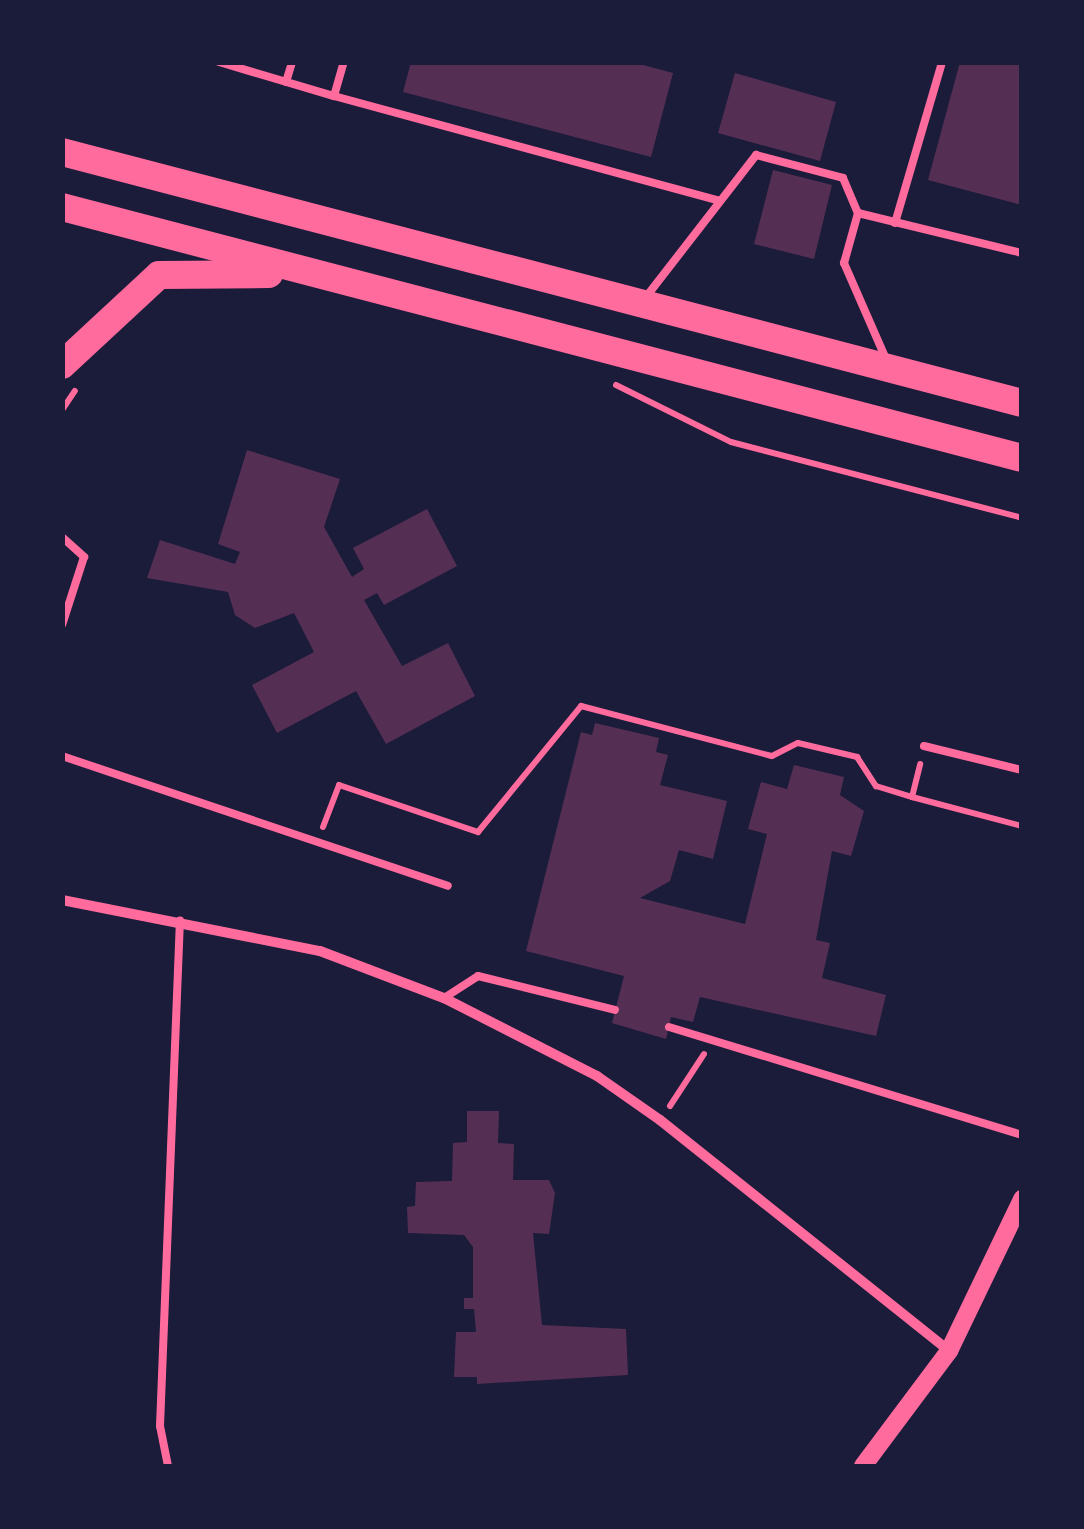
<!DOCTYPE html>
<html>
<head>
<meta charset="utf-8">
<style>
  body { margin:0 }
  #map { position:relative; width:1084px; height:1529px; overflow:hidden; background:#1b1b3a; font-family:Helvetica,sans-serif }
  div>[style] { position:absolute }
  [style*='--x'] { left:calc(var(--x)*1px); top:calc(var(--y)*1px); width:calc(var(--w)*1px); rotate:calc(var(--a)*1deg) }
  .building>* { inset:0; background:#542f53 }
  .path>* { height:6px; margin:-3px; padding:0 3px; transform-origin:3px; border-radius:3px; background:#ff6b9d }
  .service>* { height:8px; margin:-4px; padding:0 4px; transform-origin:4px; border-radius:4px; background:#ff6b9d }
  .minor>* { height:10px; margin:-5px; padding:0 5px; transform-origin:5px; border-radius:5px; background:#ff6b9d }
  .tertiary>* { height:18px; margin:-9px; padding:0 9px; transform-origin:9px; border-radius:9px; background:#ff6b9d }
  .trunk>* { height:28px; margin:-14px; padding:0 14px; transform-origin:14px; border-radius:14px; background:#ff6b9d }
  span { translate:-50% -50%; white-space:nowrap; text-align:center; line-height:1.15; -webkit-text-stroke:10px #1b1b3a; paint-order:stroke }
  .frame { position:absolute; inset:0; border:65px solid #1b1b3a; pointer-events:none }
</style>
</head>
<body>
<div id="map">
  <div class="building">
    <i style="clip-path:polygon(411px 62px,632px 62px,673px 73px,651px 157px,403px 92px)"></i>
    <i style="clip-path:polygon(960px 62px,1022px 65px,1022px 205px,928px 180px)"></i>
    <i style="clip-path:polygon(735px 73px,836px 102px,820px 161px,718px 133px)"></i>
    <i style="clip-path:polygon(773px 170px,832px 185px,814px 259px,754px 244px)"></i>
    <i style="clip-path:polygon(247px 450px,340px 479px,324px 527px,352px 577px,364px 569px,353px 548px,427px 509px,457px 566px,384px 605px,377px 593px,364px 600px,402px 666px,448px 643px,475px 696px,386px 744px,356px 691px,277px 733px,252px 685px,314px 652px,294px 613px,255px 628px,235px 615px,228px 592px,147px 578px,160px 540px,235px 564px,240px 552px,218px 544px)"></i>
    <i style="clip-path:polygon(595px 723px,659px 738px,656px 752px,668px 755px,660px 785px,727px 801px,713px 859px,679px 850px,670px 881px,640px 898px,745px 924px,767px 834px,748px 829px,761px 782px,787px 789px,794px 765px,844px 777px,840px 795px,864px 811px,851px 856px,832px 851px,816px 940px,830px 943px,822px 978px,886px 995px,876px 1036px,700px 997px,693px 1022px,671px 1017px,666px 1039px,612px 1023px,624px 976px,526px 951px,581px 732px,592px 735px)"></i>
    <i style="clip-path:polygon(467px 1111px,499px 1111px,498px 1143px,514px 1144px,513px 1180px,549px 1180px,555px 1193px,549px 1234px,533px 1233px,542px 1325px,626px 1329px,628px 1375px,477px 1384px,477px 1377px,454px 1377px,456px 1332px,476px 1332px,474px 1309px,464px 1309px,464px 1298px,473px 1298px,473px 1247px,464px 1235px,408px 1233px,407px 1207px,415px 1206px,416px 1182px,452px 1181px,453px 1143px,467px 1142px)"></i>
  </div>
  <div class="path">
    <i style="--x:616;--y:385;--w:128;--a:26.4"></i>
    <i style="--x:731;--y:442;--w:301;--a:14.6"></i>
    <i style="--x:62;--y:410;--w:23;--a:-56"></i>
    <i style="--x:912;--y:797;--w:114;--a:14.8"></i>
    <i style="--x:323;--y:827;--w:45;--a:-69.1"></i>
    <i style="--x:339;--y:785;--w:147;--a:18.7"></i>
    <i style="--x:478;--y:832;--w:163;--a:-50.7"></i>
    <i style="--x:581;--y:706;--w:197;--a:14.7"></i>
    <i style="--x:772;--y:756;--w:29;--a:-27"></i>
    <i style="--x:798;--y:743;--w:61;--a:13.3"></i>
    <i style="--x:857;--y:757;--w:35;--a:57"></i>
    <i style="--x:876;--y:786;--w:38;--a:17"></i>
    <i style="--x:912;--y:797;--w:34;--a:-76"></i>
    <i style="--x:670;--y:1106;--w:62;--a:-56.8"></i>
  </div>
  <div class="service">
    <i style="--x:219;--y:62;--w:120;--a:16.5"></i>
    <i style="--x:334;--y:96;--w:35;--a:-74"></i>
    <i style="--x:286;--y:82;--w:21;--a:-73"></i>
    <i style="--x:334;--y:96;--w:398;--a:15.2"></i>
    <i style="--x:858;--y:213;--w:169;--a:13.7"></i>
    <i style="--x:895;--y:223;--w:168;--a:-73.7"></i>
    <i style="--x:646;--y:297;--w:180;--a:-52.2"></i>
    <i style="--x:756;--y:155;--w:90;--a:14.8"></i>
    <i style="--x:843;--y:178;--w:38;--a:67"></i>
    <i style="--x:858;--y:213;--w:52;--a:105.6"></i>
    <i style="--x:844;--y:263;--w:105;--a:66.4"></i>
    <i style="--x:62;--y:537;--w:30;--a:42"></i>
    <i style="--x:84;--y:557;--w:71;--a:107.9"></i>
    <i style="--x:924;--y:746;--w:101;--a:13.8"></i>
    <i style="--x:62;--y:756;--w:407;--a:18.6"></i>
    <i style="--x:444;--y:998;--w:40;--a:-32.9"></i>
    <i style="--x:478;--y:976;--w:141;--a:13.9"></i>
    <i style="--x:669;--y:1027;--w:369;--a:17"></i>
    <i style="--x:168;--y:1466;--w:41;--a:-101.3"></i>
    <i style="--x:160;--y:1426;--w:506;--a:-87.74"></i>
  </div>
  <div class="minor">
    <i style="--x:62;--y:900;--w:263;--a:11.2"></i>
    <i style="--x:320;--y:951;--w:133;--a:20.8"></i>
    <i style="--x:444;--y:998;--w:172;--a:27"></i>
    <i style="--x:597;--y:1076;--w:77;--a:34.9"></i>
    <i style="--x:660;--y:1120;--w:370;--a:38.6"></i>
  </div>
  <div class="tertiary">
    <i style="--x:863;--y:1466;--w:144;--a:-53.2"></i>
    <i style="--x:949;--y:1351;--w:169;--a:-64.3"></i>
  </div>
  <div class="trunk">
    <i style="--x:62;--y:152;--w:992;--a:14.65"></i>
    <i style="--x:62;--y:207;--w:992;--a:14.65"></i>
    <i style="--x:62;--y:365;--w:132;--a:-42.9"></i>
    <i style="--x:159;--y:275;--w:110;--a:-0.5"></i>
  </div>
  <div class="frame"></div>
</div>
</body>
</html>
